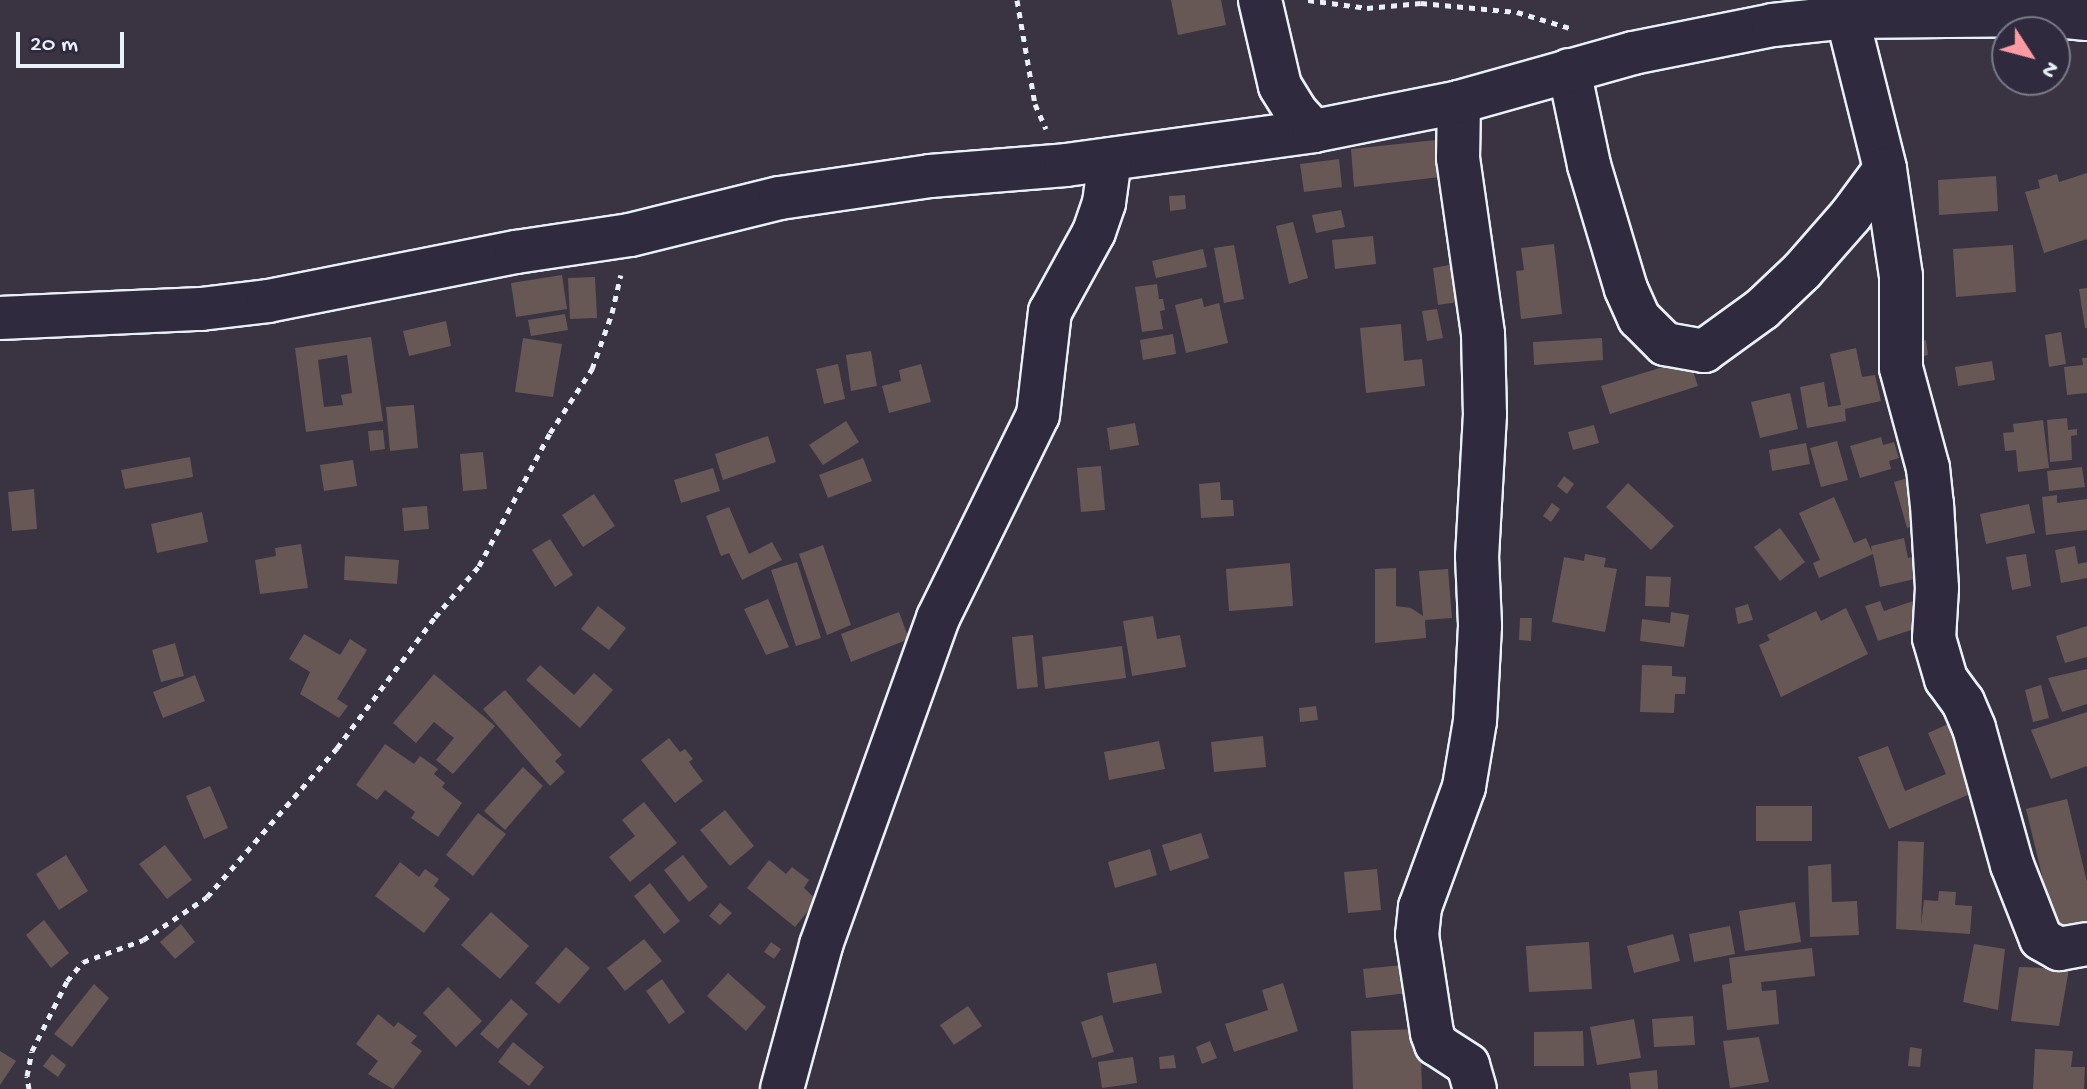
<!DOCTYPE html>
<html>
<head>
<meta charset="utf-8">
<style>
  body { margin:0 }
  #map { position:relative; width:2087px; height:1089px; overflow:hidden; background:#3a3342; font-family:"Gochi Hand",sans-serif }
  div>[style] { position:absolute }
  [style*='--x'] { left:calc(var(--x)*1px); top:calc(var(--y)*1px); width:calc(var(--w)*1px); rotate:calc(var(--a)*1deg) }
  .building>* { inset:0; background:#675855 }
  .path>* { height:5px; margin-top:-2.5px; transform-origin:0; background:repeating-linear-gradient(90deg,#e8f1f8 0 6px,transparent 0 12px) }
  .roads { filter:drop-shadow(2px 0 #e8f1f8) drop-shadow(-2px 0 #e8f1f8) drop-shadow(0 2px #e8f1f8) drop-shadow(0 -2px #e8f1f8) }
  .street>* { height:42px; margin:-21px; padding:0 21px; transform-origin:21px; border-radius:21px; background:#2f2a3d }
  span { translate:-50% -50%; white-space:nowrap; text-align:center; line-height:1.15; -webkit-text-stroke:6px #2f2a3d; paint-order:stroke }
  .north { position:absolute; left:1991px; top:16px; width:80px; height:80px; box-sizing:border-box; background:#2f2a3d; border:2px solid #797a88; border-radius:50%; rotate:126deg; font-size:22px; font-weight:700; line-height:32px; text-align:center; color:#e8f1f8 }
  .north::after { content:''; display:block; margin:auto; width:28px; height:36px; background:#ff9aa2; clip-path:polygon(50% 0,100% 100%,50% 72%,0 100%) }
  .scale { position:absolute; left:16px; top:32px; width:108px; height:36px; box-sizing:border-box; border:4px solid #e8f1f8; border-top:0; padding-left:10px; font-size:24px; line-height:28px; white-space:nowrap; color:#e8f1f8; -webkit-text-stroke:6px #2f2a3d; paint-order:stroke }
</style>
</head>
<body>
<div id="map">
  <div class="building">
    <i style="clip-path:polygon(1171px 0,1221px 0,1226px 25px,1178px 35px)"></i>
    <i style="clip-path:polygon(1436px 140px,1440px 177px,1354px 187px,1351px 149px)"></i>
    <i style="clip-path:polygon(1339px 159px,1342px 187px,1304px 192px,1300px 164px)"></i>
    <i style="clip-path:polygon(2087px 173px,2087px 239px,2044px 253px,2025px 192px,2040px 188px,2038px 180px,2057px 174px,2059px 182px)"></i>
    <i style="clip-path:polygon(1996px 176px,1998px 211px,1939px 215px,1938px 180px)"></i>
    <i style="clip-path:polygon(1185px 195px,1186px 209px,1170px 211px,1169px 196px)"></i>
    <i style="clip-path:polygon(1341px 210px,1345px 227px,1316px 233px,1312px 215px)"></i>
    <i style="clip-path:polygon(1293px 222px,1308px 278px,1289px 284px,1276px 226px)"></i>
    <i style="clip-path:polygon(1373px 236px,1376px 264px,1335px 269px,1332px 240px)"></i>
    <i style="clip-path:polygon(1554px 244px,1562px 314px,1521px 319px,1516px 271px,1524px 270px,1521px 248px)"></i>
    <i style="clip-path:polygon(1234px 245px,1244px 299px,1224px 303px,1214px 248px)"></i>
    <i style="clip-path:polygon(2013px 245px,2016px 292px,1956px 297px,1953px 249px)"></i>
    <i style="clip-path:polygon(1203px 249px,1207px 267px,1156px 278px,1152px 261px)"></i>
    <i style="clip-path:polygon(1460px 263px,1465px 301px,1438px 305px,1433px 268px)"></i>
    <i style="clip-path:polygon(562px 275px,567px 309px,516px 317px,511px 283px)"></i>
    <i style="clip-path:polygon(595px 277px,597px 318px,570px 319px,568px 278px)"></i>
    <i style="clip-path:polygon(1157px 284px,1159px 299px,1163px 299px,1165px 310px,1160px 311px,1163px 329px,1142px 332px,1135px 287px)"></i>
    <i style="clip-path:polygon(2087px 288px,2087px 328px,2085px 328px,2079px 289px)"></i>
    <i style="clip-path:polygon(1202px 298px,1204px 307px,1219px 303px,1228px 343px,1186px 353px,1175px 305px)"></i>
    <i style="clip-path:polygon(1437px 309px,1443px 338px,1427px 341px,1422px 311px)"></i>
    <i style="clip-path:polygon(565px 314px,568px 330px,531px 336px,528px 320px)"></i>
    <i style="clip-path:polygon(446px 321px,451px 346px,409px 356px,403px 331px)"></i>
    <i style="clip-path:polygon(1401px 324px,1404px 361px,1422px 359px,1425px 386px,1366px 393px,1360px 328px)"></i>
    <i style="clip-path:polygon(2061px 332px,2066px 364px,2049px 367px,2045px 335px)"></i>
    <i style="clip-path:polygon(1173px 334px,1176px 354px,1143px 360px,1140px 340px)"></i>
    <i style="clip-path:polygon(evenodd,371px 337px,383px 421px,306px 432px,295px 348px,371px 337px,347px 355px,352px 393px,341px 395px,343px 405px,324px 407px,318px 360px,347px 355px)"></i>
    <i style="clip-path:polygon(523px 338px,562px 344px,553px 397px,515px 392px)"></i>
    <i style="clip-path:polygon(1602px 338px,1603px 360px,1534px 365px,1533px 342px)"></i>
    <i style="clip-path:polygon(1926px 340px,1928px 355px,1912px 358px,1909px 344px)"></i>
    <i style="clip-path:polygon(1856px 348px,1862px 377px,1875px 375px,1881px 401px,1845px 409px,1846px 421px,1807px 428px,1800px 387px,1824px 382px,1828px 407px,1841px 405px,1830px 354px)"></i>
    <i style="clip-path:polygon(871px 351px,877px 386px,851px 391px,846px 355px)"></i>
    <i style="clip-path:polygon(2082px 358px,2087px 358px,2087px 393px,2067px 395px,2064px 367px,2083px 365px)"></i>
    <i style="clip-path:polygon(1689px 359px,1698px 386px,1610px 414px,1601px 386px)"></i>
    <i style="clip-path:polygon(1992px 361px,1995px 380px,1958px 386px,1955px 367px)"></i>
    <i style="clip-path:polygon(838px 364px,845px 399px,824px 404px,816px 369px)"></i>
    <i style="clip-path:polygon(921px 364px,931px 402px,889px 413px,882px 386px,901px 381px,899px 370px)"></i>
    <i style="clip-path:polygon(1790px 393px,1798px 429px,1760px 438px,1751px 402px)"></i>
    <i style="clip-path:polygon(414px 405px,418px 448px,390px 451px,386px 407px)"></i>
    <i style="clip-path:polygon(2067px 418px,2068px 430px,2077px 429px,2077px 435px,2071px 436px,2072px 460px,2050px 462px,2047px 420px)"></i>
    <i style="clip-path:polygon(2043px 420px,2049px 468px,2018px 472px,2016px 450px,2005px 451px,2003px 433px,2014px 432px,2013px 424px)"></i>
    <i style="clip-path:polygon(846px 421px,859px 442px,823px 465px,809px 445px)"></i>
    <i style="clip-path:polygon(1135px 423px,1139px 445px,1110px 450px,1107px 428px)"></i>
    <i style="clip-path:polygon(1594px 425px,1599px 443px,1573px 450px,1568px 432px)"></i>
    <i style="clip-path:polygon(383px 430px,385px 449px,370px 451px,368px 431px)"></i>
    <i style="clip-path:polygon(768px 436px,776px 462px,723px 480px,715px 454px)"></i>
    <i style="clip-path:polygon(1881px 437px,1883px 445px,1894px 442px,1899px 458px,1889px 461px,1891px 469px,1860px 478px,1850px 446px)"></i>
    <i style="clip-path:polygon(1837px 441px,1848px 480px,1821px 487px,1810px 448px)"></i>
    <i style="clip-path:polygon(1806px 443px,1810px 464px,1772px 471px,1769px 450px)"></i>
    <i style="clip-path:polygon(483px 452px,487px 489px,463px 491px,460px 454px)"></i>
    <i style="clip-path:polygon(190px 457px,193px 477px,125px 489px,121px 470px)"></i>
    <i style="clip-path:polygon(863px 458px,872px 481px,828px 498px,819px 475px)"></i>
    <i style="clip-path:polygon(353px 460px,357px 486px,324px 491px,320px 465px)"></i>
    <i style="clip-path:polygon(1101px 466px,1105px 510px,1081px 512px,1077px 468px)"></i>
    <i style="clip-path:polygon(2082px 467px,2085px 487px,2049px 491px,2047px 471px)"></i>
    <i style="clip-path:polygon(713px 468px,720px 491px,681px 503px,674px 480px)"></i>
    <i style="clip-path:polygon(1564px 476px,1574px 484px,1567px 494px,1557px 486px)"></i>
    <i style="clip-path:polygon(1914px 476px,1927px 522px,1907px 528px,1894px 482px)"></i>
    <i style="clip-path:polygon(1220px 482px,1221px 500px,1233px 500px,1234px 516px,1201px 518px,1199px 484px)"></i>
    <i style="clip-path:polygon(1628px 483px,1674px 526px,1651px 550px,1606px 507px)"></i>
    <i style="clip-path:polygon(34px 489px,37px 529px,12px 531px,8px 492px)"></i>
    <i style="clip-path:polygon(594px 494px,615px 526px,583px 547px,562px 515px)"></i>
    <i style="clip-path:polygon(2057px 495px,2057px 503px,2087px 499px,2087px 530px,2046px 535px,2042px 497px)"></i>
    <i style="clip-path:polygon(1834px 497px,1854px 543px,1866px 538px,1872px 552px,1871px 546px,1904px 538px,1908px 558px,1915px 556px,1919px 578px,1880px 587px,1873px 554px,1819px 578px,1813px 563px,1820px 560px,1799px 513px)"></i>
    <i style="clip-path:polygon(1552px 503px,1560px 509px,1551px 522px,1543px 516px)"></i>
    <i style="clip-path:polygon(2029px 504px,2035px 533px,1986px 544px,1980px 514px)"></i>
    <i style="clip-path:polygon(427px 506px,429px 529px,404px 531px,402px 508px)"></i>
    <i style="clip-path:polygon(729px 507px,749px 554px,772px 542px,782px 560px,742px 580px,729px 553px,721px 556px,706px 516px)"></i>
    <i style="clip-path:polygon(202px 512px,208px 542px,157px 553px,151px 524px)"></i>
    <i style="clip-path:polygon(1780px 528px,1805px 562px,1780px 581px,1754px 547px)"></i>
    <i style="clip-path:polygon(550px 539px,573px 575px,555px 587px,532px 550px)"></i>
    <i style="clip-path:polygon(301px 544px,308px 588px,260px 594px,255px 560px,276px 556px,275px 548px)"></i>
    <i style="clip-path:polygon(823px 545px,851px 625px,827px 635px,799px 554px)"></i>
    <i style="clip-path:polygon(2075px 546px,2078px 564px,2087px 562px,2087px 578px,2061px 583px,2055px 550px)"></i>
    <i style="clip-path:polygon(1585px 554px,1606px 558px,1604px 567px,1617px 569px,1605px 632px,1552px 622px,1564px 557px,1584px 561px)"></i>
    <i style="clip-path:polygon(2026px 554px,2031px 586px,2012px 590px,2006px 557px)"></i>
    <i style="clip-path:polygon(345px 556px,399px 560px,397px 584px,344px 580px)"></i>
    <i style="clip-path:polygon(797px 562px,821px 638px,796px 646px,771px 570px)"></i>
    <i style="clip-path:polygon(1290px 563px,1293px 606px,1229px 611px,1226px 569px)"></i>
    <i style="clip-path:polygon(1396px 568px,1396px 606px,1411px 608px,1423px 616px,1419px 571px,1448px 569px,1452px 618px,1425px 620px,1426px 638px,1375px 643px,1375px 569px)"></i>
    <i style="clip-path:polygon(1646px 576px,1671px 577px,1669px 607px,1645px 606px)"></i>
    <i style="clip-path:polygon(768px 599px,789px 647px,766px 655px,744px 609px)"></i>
    <i style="clip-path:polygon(1880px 601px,1884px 611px,1913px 601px,1923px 626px,1878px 641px,1865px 606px)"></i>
    <i style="clip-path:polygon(1748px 604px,1753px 620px,1738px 624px,1735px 608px)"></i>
    <i style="clip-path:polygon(598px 606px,626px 628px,609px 650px,581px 629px)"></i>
    <i style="clip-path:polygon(1846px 608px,1868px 654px,1781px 697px,1759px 645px,1770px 640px,1767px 635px,1816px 611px,1821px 621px)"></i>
    <i style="clip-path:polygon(899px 612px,909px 639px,851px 662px,841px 634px)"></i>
    <i style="clip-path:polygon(1671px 612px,1689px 615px,1684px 647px,1640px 641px,1642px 619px,1670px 623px)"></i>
    <i style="clip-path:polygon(1153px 616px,1157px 639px,1180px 635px,1186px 667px,1132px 676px,1123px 621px)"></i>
    <i style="clip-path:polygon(1520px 618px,1532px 618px,1531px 641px,1519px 640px)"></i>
    <i style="clip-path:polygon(2087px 626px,2087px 657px,2065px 663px,2056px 636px)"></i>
    <i style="clip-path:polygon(304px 634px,340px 655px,350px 639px,367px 650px,337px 699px,348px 706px,339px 718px,300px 694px,310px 672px,289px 659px)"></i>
    <i style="clip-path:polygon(1033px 635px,1038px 687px,1017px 689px,1012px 637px)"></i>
    <i style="clip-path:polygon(175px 643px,184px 676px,161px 682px,152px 650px)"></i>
    <i style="clip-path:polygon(1122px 646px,1126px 678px,1045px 689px,1042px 657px)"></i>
    <i style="clip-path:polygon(540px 665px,574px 695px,594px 673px,613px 690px,580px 728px,526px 680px)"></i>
    <i style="clip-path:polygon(1642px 665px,1672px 666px,1672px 676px,1686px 677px,1685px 694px,1675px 694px,1674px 713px,1640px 712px)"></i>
    <i style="clip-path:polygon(2087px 669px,2087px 704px,2062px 712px,2048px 678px)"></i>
    <i style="clip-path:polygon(434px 674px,495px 726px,453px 774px,436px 760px,454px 738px,434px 722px,416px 743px,393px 723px)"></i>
    <i style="clip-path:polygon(195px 675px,205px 701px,163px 718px,153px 692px)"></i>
    <i style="clip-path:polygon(2041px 685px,2049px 718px,2033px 722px,2025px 690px)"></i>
    <i style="clip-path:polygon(505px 690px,562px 755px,555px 761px,565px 772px,550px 786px,483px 709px)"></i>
    <i style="clip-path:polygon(1316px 706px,1318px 720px,1300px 722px,1299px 708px)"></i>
    <i style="clip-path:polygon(2087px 712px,2087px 766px,2051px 779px,2031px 730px)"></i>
    <i style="clip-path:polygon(1955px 721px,1984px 788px,1889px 829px,1858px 757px,1888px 746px,1905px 791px,1946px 774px,1928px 733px)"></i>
    <i style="clip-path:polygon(1263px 736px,1266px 767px,1214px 772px,1211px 742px)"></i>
    <i style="clip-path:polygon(669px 738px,680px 752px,685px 749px,693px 759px,689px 762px,703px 781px,675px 803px,641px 760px)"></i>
    <i style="clip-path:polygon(1159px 741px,1165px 769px,1109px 780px,1104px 752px)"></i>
    <i style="clip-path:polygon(385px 744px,414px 764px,420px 756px,438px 769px,434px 774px,445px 783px,442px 787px,462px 803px,438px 837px,411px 818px,415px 812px,385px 790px,377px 800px,356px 785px)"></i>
    <i style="clip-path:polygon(523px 767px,543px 786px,505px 830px,484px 811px)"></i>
    <i style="clip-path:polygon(210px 786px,228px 828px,204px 839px,186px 796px)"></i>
    <i style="clip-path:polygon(2067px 799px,2087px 882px,2087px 926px,2056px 934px,2026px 809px)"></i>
    <i style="clip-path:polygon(644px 802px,677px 843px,630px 882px,609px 857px,635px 836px,622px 820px)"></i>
    <i style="clip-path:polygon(1756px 806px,1812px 806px,1812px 841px,1756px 841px)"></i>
    <i style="clip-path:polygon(725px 810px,754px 846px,730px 866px,700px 830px)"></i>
    <i style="clip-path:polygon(478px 813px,506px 834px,473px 876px,446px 855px)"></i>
    <i style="clip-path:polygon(1201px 833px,1209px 858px,1170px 871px,1162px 845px)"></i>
    <i style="clip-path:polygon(1898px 841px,1924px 842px,1921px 925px,1924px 900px,1938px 901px,1939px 891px,1956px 892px,1955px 905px,1972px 906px,1970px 934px,1896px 929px)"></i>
    <i style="clip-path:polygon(165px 845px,192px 880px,167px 899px,139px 864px)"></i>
    <i style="clip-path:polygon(1150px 849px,1157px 875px,1115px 888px,1108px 862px)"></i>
    <i style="clip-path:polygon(66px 855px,88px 891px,59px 910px,36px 874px)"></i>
    <i style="clip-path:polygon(683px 855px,708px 887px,689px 902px,664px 870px)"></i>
    <i style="clip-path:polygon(769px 860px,786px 874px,792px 867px,809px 880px,804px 888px,817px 900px,795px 927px,747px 888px)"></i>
    <i style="clip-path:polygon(400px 862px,419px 877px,425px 869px,439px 879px,434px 886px,450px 899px,424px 933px,375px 896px)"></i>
    <i style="clip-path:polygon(1831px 864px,1832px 902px,1857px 901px,1859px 935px,1810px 937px,1808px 866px)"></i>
    <i style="clip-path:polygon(1377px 869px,1381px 910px,1348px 913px,1344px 872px)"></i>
    <i style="clip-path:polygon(650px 883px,680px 921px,664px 934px,634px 896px)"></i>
    <i style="clip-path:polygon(1795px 902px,1801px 942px,1745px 951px,1739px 911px)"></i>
    <i style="clip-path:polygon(720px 903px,732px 913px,720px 925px,709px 916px)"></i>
    <i style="clip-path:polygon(491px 912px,529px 946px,500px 979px,461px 945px)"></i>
    <i style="clip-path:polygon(44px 920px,69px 953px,51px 968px,26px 935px)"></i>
    <i style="clip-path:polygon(181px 924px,195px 942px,175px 959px,160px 942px)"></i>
    <i style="clip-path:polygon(1730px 926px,1735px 954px,1694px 962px,1689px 934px)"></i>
    <i style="clip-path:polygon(1673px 934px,1680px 961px,1634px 973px,1627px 946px)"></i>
    <i style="clip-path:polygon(644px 939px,662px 961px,625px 991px,607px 968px)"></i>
    <i style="clip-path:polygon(771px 942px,781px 949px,774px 959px,764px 952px)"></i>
    <i style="clip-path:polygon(1589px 942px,1592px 989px,1529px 992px,1526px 946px)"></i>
    <i style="clip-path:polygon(1974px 944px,2005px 949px,1998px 1010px,1963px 1002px)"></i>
    <i style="clip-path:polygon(566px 947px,590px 968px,559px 1004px,535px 983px)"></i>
    <i style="clip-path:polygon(1812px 948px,1815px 976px,1761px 982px,1762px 991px,1776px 990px,1779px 1024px,1727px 1030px,1722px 985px,1732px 983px,1729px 958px)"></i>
    <i style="clip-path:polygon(1156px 963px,1162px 993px,1113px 1003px,1107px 973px)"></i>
    <i style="clip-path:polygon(1421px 963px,1424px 991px,1366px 998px,1363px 969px)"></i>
    <i style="clip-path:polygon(2019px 967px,2069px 969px,2059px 1026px,2011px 1021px)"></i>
    <i style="clip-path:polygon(728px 973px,766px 1007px,746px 1031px,707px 996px)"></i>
    <i style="clip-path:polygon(662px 979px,685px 1012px,669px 1024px,646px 991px)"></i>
    <i style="clip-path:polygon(1283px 983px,1298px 1031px,1234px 1052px,1225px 1024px,1268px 1010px,1262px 990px)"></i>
    <i style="clip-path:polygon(94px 984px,109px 998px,72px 1047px,54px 1034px)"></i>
    <i style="clip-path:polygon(448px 987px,482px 1021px,456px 1047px,423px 1013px)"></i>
    <i style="clip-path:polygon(511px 999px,528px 1014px,498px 1049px,480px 1034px)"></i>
    <i style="clip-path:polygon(968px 1006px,982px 1026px,954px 1045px,940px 1025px)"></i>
    <i style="clip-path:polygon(378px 1014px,394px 1027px,398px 1022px,417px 1036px,411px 1043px,422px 1051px,393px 1089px,368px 1074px,378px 1061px,356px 1044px)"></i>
    <i style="clip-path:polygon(1102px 1015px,1114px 1052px,1092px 1058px,1081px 1022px)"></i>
    <i style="clip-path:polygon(1693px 1016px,1695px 1045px,1654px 1047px,1652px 1019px)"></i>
    <i style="clip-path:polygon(1634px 1019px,1641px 1058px,1597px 1065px,1590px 1027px)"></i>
    <i style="clip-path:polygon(1420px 1029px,1422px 1089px,1353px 1089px,1351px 1031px)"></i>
    <i style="clip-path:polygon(1583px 1031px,1584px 1066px,1534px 1066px,1534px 1032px)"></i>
    <i style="clip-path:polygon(1759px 1037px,1769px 1082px,1730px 1088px,1723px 1041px)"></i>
    <i style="clip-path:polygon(1210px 1041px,1217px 1058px,1202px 1064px,1196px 1047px)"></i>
    <i style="clip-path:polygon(513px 1042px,544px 1067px,529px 1086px,498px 1062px)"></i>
    <i style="clip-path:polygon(1910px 1047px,1922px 1049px,1920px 1067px,1908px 1066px)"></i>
    <i style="clip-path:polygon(2035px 1049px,2073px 1051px,2071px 1067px,2085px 1067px,2084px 1089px,2033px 1089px)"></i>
    <i style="clip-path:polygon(0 1051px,16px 1061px,0 1085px)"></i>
    <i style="clip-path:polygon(52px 1054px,66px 1065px,58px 1077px,43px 1066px)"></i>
    <i style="clip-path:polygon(1174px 1055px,1176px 1068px,1160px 1069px,1159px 1057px)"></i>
    <i style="clip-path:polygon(1133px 1057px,1137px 1083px,1102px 1088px,1098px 1062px)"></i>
    <i style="clip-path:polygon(1657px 1070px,1658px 1089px,1631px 1089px,1629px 1073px)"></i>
  </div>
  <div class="path">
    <i style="--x:1017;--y:0;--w:106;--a:80.2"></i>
    <i style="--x:1035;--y:104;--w:27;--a:66"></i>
    <i style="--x:1308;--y:0;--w:60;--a:7.7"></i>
    <i style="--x:1367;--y:8;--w:54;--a:-5.3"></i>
    <i style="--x:1421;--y:3;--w:96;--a:5.4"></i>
    <i style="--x:1517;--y:12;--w:59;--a:16.9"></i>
    <i style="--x:29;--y:1089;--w:13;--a:-99"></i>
    <i style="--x:27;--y:1076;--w:25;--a:-79"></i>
    <i style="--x:32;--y:1051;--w:78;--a:-63.4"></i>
    <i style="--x:67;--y:981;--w:25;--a:-50"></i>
    <i style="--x:83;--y:962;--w:64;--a:-20.1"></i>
    <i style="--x:143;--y:940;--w:77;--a:-33.9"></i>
    <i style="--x:207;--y:897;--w:198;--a:-48.9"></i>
    <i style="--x:337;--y:748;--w:164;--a:-53.2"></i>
    <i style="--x:435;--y:617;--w:67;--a:-49.2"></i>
    <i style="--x:479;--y:566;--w:151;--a:-61.9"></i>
    <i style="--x:550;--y:433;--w:77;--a:-56.7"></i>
    <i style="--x:592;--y:369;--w:59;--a:-70.3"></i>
    <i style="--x:612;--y:313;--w:39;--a:-77"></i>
  </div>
  <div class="roads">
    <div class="street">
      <i style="--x:1260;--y:0;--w:88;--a:76.9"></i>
      <i style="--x:1280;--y:86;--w:31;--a:58"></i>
      <i style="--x:1296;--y:112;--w:26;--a:47"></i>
      <i style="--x:1843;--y:0;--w:174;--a:76"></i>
      <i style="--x:1885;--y:169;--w:108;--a:81.5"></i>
      <i style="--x:1901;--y:276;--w:92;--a:90"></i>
      <i style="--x:1901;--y:368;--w:104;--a:74.9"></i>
      <i style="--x:1928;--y:468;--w:36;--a:84"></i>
      <i style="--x:1932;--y:504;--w:84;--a:86.6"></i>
      <i style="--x:1937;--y:588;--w:50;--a:93.4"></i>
      <i style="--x:1934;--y:638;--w:43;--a:73.7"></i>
      <i style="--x:1946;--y:679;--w:29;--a:54"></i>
      <i style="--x:1963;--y:702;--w:28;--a:67"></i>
      <i style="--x:1974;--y:728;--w:142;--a:74.5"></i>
      <i style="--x:2012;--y:865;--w:79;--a:68.6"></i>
      <i style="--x:2041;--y:939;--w:21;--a:29"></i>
      <i style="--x:2059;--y:949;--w:28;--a:-10"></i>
      <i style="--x:1569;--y:70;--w:97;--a:78.1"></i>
      <i style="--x:1589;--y:165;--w:129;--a:73.4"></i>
      <i style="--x:1626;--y:289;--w:32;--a:66"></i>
      <i style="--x:1639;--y:318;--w:37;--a:45"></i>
      <i style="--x:1665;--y:344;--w:40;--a:10"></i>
      <i style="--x:1704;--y:351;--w:72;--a:-35.9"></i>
      <i style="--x:1762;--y:309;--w:55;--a:-43.5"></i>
      <i style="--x:1802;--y:271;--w:74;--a:-48.8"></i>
      <i style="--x:1851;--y:215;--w:57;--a:-53.5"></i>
      <i style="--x:1459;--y:102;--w:56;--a:91"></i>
      <i style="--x:1458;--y:158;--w:178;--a:81.9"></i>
      <i style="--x:1483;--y:334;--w:80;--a:88.6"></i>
      <i style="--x:1485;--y:414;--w:142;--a:93.2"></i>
      <i style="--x:1477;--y:556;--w:70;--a:87.5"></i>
      <i style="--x:1480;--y:626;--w:95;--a:93"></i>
      <i style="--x:1475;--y:721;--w:67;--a:99.5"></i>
      <i style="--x:1464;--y:787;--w:128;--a:110.1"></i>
      <i style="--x:1420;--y:907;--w:28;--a:96"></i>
      <i style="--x:1417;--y:935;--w:99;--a:81.3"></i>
      <i style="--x:1432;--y:1033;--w:12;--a:70"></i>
      <i style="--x:1436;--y:1044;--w:38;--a:33"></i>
      <i style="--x:1468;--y:1065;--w:25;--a:74"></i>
      <i style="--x:0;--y:318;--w:201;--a:-2.6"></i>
      <i style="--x:201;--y:309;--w:67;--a:-6.8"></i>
      <i style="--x:268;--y:301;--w:253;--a:-11.2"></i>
      <i style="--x:516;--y:252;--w:115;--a:-8.5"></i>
      <i style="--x:630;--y:235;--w:154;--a:-13.9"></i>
      <i style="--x:780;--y:198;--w:152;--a:-8.3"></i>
      <i style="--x:930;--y:176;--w:136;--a:-4.6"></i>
      <i style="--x:1066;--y:165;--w:250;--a:-7.8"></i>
      <i style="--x:1314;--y:131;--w:148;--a:-11.3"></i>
      <i style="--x:1459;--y:102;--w:181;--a:-15.7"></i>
      <i style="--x:1633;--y:53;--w:143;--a:-11.3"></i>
      <i style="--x:1773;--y:25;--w:74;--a:-6.2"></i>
      <i style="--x:1847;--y:17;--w:199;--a:-0.6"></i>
      <i style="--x:2046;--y:15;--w:41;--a:5.6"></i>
      <i style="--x:782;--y:1089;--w:149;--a:-74.8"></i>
      <i style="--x:821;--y:945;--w:347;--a:-70.3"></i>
      <i style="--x:938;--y:618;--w:226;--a:-63.8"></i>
      <i style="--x:1038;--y:415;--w:104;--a:-83.4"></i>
      <i style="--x:1050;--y:312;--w:91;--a:-61.2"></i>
      <i style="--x:1094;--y:232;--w:31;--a:-71"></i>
      <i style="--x:1104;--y:203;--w:44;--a:-82.2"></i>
    </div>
  </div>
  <div class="north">N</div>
  <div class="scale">20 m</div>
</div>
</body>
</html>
